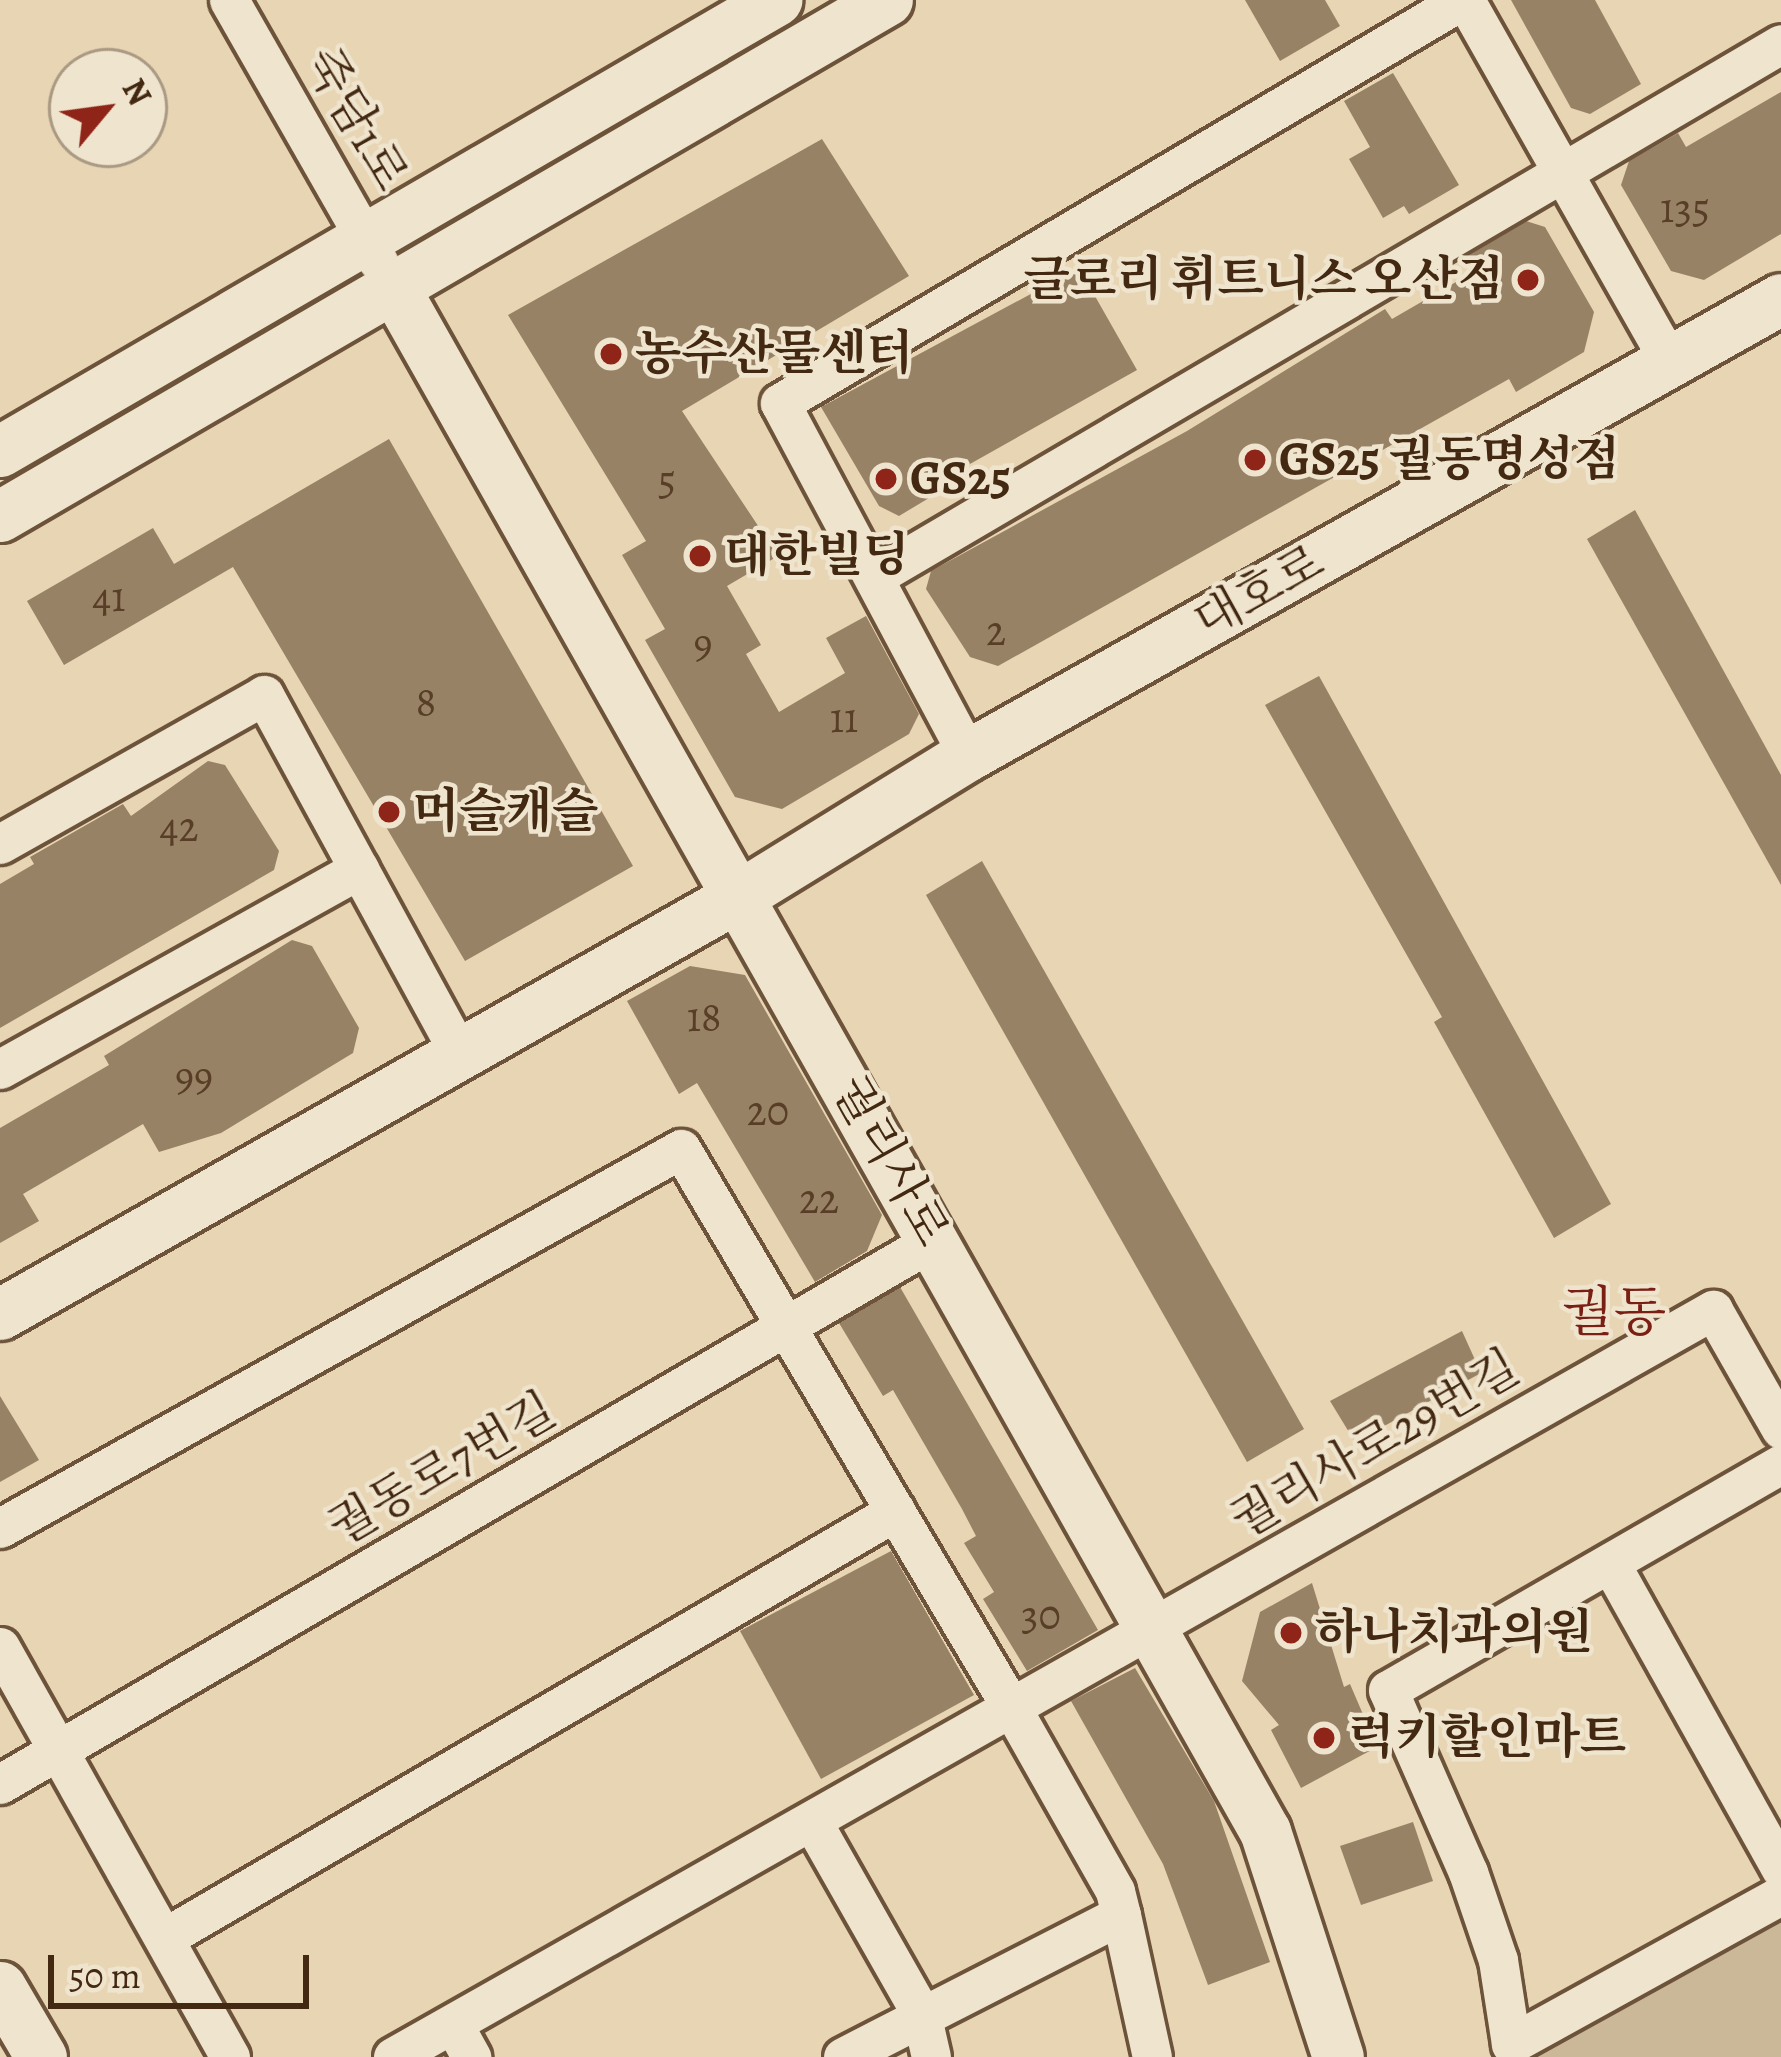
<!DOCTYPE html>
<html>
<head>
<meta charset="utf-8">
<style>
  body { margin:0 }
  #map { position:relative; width:1781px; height:2057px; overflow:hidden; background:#e7d5b3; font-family:Alegreya,"Noto Serif KR",serif }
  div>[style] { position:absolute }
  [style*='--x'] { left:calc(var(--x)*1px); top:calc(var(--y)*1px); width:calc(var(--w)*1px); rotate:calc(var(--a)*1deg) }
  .green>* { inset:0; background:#cbb898 }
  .building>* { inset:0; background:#988266 }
  .roads { filter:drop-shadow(3px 0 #6c533a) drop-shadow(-3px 0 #6c533a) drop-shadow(0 3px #6c533a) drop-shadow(0 -3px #6c533a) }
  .minor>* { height:39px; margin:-19.5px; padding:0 19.5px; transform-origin:19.5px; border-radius:19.5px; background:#efe4ce }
  .tertiary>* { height:51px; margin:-25.5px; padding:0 25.5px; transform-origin:25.5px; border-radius:25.5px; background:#efe4ce }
  .dots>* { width:33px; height:33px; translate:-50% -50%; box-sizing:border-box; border:6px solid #efe4ce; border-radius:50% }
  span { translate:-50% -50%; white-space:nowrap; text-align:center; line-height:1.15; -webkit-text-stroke:9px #efe4ce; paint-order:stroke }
  .number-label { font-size:42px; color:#583e27 }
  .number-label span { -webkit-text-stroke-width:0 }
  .street-label { font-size:48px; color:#432812 }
  .poi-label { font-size:48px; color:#432812; font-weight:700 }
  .right { translate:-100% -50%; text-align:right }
  .left { translate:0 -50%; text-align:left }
  .quarter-label { font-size:54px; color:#7a1f14 }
  .north { position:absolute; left:48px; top:48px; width:120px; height:120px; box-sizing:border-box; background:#efe4ce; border:3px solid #aa9983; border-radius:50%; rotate:61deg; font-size:33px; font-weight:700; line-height:48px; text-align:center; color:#432812 }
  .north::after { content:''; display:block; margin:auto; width:42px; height:54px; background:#8f2418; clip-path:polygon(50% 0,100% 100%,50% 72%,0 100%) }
  .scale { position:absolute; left:48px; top:1955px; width:261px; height:54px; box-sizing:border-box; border:6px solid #432812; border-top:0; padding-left:15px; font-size:36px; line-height:42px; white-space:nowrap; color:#432812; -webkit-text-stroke:9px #efe4ce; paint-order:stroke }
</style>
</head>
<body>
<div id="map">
  <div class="green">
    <i style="clip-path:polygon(1781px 1913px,1781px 2057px,1534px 2057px,1538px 2047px)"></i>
  </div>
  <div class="building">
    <i style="clip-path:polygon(1245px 0,1325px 0,1340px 26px,1280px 61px)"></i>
    <i style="clip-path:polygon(1511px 0,1595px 0,1641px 84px,1590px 114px,1571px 108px)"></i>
    <i style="clip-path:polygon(1393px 73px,1459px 185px,1409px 214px,1404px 206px,1383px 218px,1349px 159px,1370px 147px,1344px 101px)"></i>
    <i style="clip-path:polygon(1781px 92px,1781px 234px,1704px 280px,1671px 271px,1621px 185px,1629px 161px,1678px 133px,1686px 147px)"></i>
    <i style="clip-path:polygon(822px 139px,909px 276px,682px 411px,778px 556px,727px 586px,761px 645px,746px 654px,779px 712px,845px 673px,826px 638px,866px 616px,919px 714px,909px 734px,782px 809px,735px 797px,645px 640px,665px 629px,622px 555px,646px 541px,508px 315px)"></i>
    <i style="clip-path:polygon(1526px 221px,1545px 227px,1594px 312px,1584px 352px,1516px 392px,1509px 379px,998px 666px,970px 657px,926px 589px,931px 571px,1187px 431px,1385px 309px,1392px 319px,1475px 271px,1466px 257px)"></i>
    <i style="clip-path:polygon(1079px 268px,1137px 370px,929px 487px,934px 495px,899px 516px,879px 506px,821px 407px)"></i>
    <i style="clip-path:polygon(389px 439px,633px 866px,465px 961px,233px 567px,64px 665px,27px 601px,153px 528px,174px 564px)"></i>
    <i style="clip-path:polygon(1635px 510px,1781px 775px,1781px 885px,1587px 539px)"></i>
    <i style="clip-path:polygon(1319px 676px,1611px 1204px,1554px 1238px,1434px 1022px,1442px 1017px,1265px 705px)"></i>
    <i style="clip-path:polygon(208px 761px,225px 765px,262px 824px,279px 851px,274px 870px,0 1028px,0 884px,34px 864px,30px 857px,123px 804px,131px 816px)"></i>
    <i style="clip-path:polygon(982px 861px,1304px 1429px,1247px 1462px,926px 895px)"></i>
    <i style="clip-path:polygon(292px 940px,312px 946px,359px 1028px,353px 1053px,221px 1133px,159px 1152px,143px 1124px,23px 1194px,39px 1221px,0 1243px,0 1128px,109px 1065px,104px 1056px)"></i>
    <i style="clip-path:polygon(690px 966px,745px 975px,882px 1215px,867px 1251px,815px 1282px,697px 1083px,679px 1094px,627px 1001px)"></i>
    <i style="clip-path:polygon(900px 1287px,1098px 1630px,1027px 1671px,983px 1599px,994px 1592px,964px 1543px,976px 1536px,962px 1509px,893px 1390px,883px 1396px,839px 1323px)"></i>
    <i style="clip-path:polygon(1462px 1331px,1481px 1373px,1355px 1442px,1330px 1401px)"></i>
    <i style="clip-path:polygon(0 1396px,39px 1460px,0 1482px)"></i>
    <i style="clip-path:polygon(891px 1551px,974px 1695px,821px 1779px,740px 1631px)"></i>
    <i style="clip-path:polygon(1312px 1583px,1344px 1687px,1350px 1684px,1377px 1747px,1301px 1788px,1271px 1730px,1279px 1725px,1242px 1681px,1260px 1612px)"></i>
    <i style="clip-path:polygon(1135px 1668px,1214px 1801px,1270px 1962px,1208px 1985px,1163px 1864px,1071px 1701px)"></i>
    <i style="clip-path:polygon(1413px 1822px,1433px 1881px,1361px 1905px,1340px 1846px)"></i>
  </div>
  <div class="roads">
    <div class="minor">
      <i style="--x:229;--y:0;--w:301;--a:60.3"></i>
      <i style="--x:1465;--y:0;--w:415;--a:60.5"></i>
      <i style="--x:877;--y:575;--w:1048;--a:-30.43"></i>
      <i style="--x:968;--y:755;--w:399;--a:-118.1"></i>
      <i style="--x:780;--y:403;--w:792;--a:-30.58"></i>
      <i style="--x:0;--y:844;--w:303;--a:-29.4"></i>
      <i style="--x:264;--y:695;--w:407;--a:61.4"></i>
      <i style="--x:0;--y:1069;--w:411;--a:-29.1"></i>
      <i style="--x:1781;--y:1464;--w:453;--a:150.1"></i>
      <i style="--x:1388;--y:1690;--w:199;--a:66.3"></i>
      <i style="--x:1468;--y:1872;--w:93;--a:71.2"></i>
      <i style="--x:1498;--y:1960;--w:85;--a:81.2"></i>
      <i style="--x:1511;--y:2044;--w:308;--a:-28.9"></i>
      <i style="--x:0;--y:1528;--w:779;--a:-29.1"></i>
      <i style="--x:681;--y:1149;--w:648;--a:59.4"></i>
      <i style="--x:1011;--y:1707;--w:211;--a:60.5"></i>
      <i style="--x:1115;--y:1891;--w:25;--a:76"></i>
      <i style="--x:1610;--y:1563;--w:351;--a:60.8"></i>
      <i style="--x:0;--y:1647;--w:470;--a:60.7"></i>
      <i style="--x:0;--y:1784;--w:1081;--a:-30.22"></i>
      <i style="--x:814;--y:1825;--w:216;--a:60.4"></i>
      <i style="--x:921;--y:2013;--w:45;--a:77.2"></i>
      <i style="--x:164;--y:1938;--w:847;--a:-30.26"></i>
      <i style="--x:453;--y:2024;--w:38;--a:61"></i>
      <i style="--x:393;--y:2057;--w:1517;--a:-29.51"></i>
      <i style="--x:1713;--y:1310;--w:137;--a:60.3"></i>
      <i style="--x:843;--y:2057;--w:312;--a:-27.1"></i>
      <i style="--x:1121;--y:1915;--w:145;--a:77.7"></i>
    </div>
    <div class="tertiary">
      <i style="--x:394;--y:288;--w:1772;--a:60.56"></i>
      <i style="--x:1265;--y:1831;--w:237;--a:72.1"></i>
      <i style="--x:0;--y:451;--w:898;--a:-30.16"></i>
      <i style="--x:0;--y:516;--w:1026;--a:-30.19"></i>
      <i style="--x:0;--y:1314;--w:853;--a:-29.51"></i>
      <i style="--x:742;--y:894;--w:265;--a:-31.6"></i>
      <i style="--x:968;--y:755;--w:932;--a:-29.29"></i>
      <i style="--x:0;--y:1987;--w:81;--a:59.6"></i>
    </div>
  </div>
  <div class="dots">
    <i style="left:1528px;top:280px;background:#8f2418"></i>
    <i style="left:611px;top:354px;background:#8f2418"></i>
    <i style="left:1255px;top:460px;background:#8f2418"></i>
    <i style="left:886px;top:479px;background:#8f2418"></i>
    <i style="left:700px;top:556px;background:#8f2418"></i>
    <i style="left:389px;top:812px;background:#8f2418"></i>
    <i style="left:1291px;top:1633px;background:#8f2418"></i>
    <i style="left:1324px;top:1738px;background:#8f2418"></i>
  </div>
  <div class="number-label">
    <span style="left:1685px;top:208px">135</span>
    <span style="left:667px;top:480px">5</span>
    <span style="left:109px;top:597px">41</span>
    <span style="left:996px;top:631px">2</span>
    <span style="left:703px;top:643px">9</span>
    <span style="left:426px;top:702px">8</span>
    <span style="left:844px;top:718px">11</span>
    <span style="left:179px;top:827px">42</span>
    <span style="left:704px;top:1017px">18</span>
    <span style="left:194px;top:1076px">99</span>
    <span style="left:768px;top:1111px">20</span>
    <span style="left:819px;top:1199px">22</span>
    <span style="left:1041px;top:1615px">30</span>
  </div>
  <div class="street-label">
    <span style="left:356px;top:119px;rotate:60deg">죽담1로</span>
    <span style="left:1259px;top:592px;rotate:-29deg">대호로</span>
    <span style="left:891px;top:1161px;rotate:61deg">궐리사로</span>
    <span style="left:1375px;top:1444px;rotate:-30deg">궐리사로29번길</span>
    <span style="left:442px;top:1469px;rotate:-30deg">궐동로7번길</span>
  </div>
  <div class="poi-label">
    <span class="right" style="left:1504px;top:280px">글로리 휘트니스 오산점</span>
    <span class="left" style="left:635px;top:354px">농수산물센터</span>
    <span class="left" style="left:1279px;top:460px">GS25 궐동명성점</span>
    <span class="left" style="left:910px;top:479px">GS25</span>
    <span class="left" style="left:724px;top:556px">대한빌딩</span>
    <span class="left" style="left:413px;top:812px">머슬캐슬</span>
    <span class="left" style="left:1315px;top:1633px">하나치과의원</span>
    <span class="left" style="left:1348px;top:1738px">럭키할인마트</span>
  </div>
  <div class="quarter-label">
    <span style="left:1614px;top:1312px">궐동</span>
  </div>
  <div class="north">N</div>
  <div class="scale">50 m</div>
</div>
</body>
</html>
